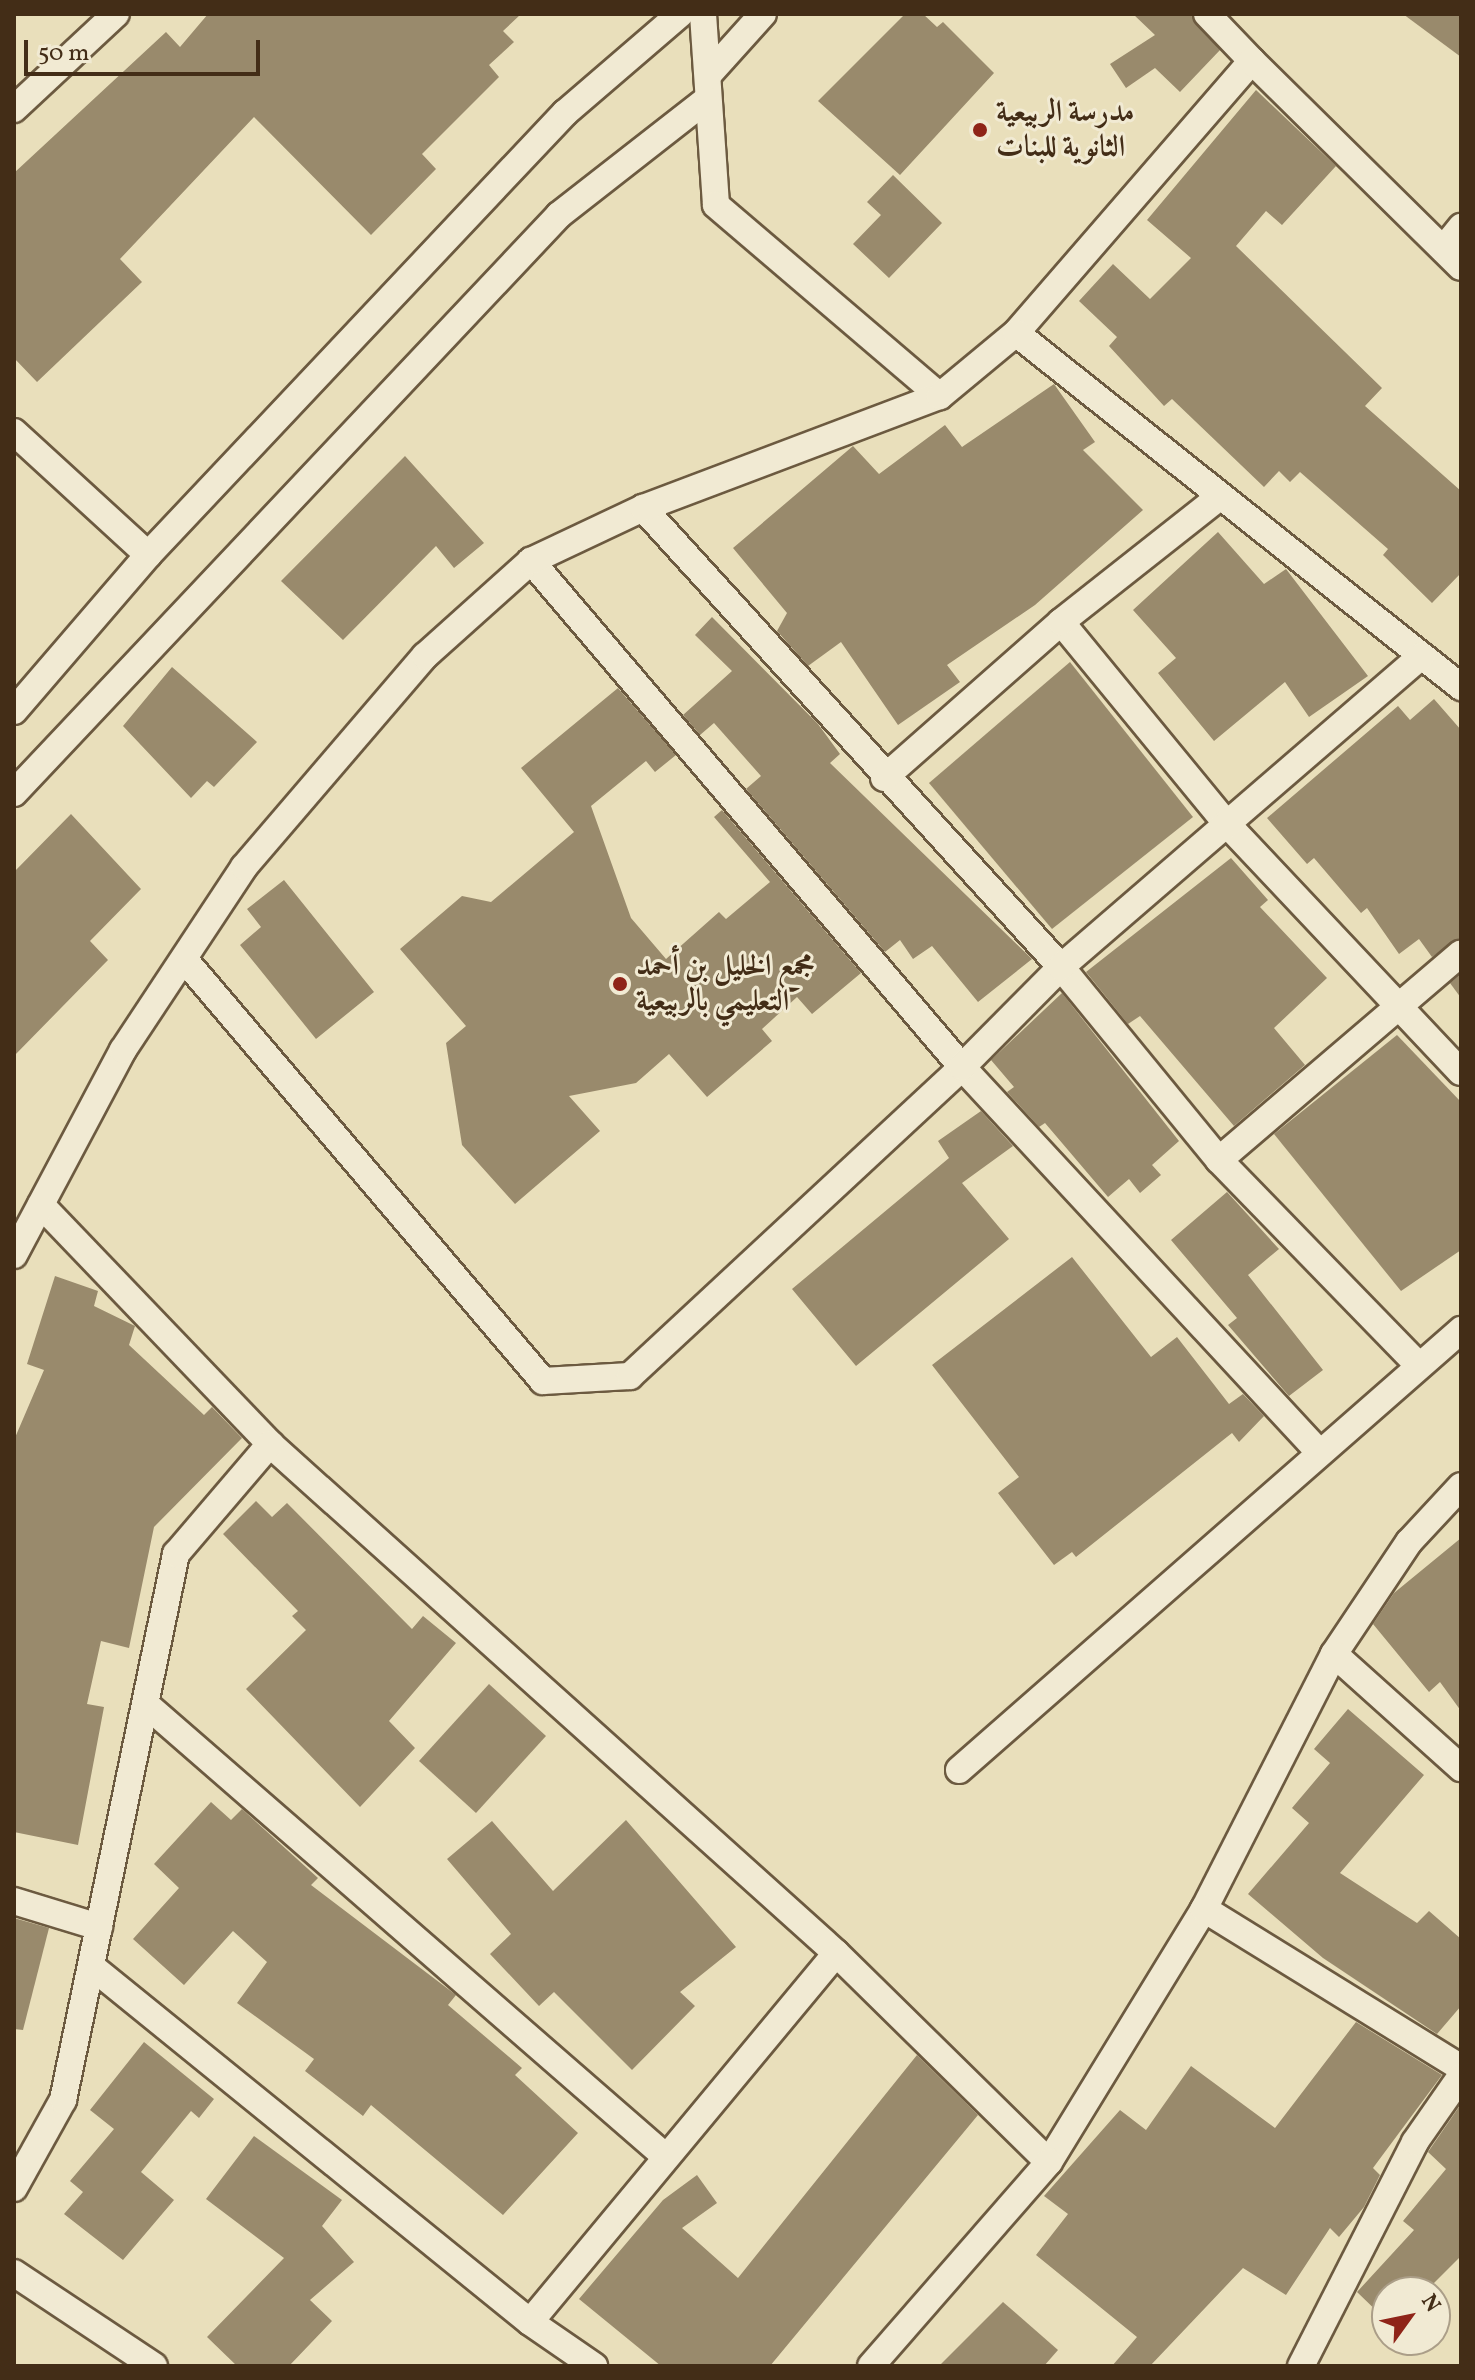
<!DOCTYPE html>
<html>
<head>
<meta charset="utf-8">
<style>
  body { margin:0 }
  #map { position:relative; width:1475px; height:2380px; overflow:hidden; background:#e9dfbb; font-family:Vollkorn,Amiri,serif }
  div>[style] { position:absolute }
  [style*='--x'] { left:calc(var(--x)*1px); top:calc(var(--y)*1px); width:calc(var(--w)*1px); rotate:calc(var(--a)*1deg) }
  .building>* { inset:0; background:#998a6c }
  .roads { filter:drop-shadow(2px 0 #6c5a40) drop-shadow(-2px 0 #6c5a40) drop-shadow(0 2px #6c5a40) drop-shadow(0 -2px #6c5a40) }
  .minor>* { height:26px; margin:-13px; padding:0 13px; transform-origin:13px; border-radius:13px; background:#f1ead3 }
  .dots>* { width:22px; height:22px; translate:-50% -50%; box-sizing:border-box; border:4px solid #f1ead3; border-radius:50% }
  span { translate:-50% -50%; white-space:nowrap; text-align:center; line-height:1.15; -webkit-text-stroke:6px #f1ead3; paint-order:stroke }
  .poi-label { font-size:30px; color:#432d17; font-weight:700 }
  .left { translate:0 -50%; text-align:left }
  .frame { position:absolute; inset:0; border:16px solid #432d17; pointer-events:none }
  .north { position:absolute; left:1371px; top:2276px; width:80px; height:80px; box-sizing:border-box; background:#f1ead3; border:2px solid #ab9e88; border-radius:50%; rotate:57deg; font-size:22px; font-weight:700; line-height:32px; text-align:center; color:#432d17 }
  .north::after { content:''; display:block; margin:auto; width:28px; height:36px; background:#8f2418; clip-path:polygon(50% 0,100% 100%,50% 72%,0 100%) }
  .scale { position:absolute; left:24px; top:40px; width:236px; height:36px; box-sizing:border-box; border:4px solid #432d17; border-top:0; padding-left:10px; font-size:24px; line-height:28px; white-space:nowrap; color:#432d17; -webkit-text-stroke:6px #f1ead3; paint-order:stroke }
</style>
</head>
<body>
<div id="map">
  <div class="building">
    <i style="clip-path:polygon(208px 14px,521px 14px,503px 31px,514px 42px,489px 65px,499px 77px,422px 154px,436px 169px,371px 235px,254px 117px,120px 259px,142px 282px,37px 382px,14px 358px,14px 173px,166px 32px,180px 47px)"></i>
    <i style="clip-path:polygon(905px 14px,923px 14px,937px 27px,943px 22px,994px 73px,900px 175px,818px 101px)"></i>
    <i style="clip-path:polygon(1133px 14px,1190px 14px,1220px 50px,1180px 92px,1155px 68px,1126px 88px,1110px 64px,1155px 35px)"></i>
    <i style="clip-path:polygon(1403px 14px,1461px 14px,1461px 57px)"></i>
    <i style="clip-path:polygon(1256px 90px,1336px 166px,1282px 225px,1266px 211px,1236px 246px,1382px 388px,1365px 406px,1461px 491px,1461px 573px,1432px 603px,1383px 555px,1388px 549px,1300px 472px,1290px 482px,1279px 471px,1264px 487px,1172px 399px,1164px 406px,1109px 346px,1117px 337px,1079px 301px,1113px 264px,1150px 299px,1191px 258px,1147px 220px)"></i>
    <i style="clip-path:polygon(893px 175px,942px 223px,889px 278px,853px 244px,881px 215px,867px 202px)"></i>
    <i style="clip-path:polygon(1054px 384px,1095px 442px,1083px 450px,1143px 510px,1035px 605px,947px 665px,960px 682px,898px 725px,841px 642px,808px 666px,777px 631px,787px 613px,733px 548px,853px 446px,879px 474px,945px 425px,962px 447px)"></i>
    <i style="clip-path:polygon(405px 456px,484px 543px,454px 568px,436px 546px,343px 640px,281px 581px)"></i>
    <i style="clip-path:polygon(1218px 532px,1264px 584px,1286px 569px,1368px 676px,1309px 717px,1285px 682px,1214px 741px,1158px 673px,1176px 658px,1133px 610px)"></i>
    <i style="clip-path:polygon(712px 617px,818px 724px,840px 754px,830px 763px,1032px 959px,978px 1002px,932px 946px,913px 959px,900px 940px,885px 952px,746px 789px,761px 776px,714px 723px,700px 735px,683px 715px,732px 671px,695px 635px)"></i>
    <i style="clip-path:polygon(1070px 662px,1193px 817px,1052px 929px,929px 783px)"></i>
    <i style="clip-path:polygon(172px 667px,257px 742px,214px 787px,207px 781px,191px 798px,123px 726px)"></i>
    <i style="clip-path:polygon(618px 688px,676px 755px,655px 772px,646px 761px,591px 806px,631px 918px,666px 959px,719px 912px,726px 919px,770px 882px,714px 817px,722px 810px,861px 973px,812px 1014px,797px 997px,762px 1029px,772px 1041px,707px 1097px,669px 1054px,636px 1083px,569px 1096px,600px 1131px,515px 1204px,462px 1145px,446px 1043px,466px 1026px,400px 949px,462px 896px,491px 902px,574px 832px,521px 768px)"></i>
    <i style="clip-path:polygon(1434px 699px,1461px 730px,1461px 937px,1432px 957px,1419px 939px,1399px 954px,1367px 908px,1361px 913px,1314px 858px,1307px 864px,1267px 818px,1398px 706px,1410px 720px)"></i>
    <i style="clip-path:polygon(71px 814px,141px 889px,90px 941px,108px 960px,14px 1056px,14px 872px)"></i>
    <i style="clip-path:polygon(1231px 858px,1268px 900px,1260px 907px,1327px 978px,1274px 1028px,1305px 1065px,1234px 1126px,1140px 1016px,1128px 1024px,1086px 972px)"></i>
    <i style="clip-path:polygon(284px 880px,374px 992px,316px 1039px,240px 945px,261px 927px,247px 909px)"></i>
    <i style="clip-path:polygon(1461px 974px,1461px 998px,1450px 983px)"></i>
    <i style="clip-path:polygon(1062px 993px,1179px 1141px,1152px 1165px,1161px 1175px,1140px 1193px,1129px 1179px,1108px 1197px,1045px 1123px,1039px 1127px,1007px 1092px,1014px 1087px,991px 1060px)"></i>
    <i style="clip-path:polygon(1397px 1035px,1461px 1102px,1461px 1250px,1401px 1291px,1274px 1134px)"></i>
    <i style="clip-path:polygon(981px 1111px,1013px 1146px,962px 1183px,1009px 1239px,856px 1366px,792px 1289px,949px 1158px,938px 1141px)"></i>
    <i style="clip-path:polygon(1227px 1192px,1279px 1249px,1248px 1275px,1323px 1370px,1289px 1396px,1228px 1325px,1237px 1318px,1171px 1240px)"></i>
    <i style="clip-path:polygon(1072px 1257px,1151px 1357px,1177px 1337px,1229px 1404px,1243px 1394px,1264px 1416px,1239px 1442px,1232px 1433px,1076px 1557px,1072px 1552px,1054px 1565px,998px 1493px,1019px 1477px,932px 1365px)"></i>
    <i style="clip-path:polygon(55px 1276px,98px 1291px,94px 1306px,135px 1326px,129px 1345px,204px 1415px,212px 1407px,242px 1438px,154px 1527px,129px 1648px,101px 1641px,87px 1704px,104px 1707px,78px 1845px,14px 1832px,14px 1440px,44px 1370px,27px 1364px)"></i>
    <i style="clip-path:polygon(256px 1501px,272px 1517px,287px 1503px,412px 1629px,423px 1616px,456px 1643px,389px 1721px,415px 1748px,360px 1807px,246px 1689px,306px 1630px,292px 1616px,298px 1611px,223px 1534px)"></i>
    <i style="clip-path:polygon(1461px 1538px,1461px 1711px,1440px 1682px,1429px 1692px,1373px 1624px,1394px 1593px)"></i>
    <i style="clip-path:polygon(489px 1684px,546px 1736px,476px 1813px,419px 1761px)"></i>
    <i style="clip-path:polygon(1348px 1709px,1424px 1775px,1340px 1873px,1417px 1923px,1429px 1911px,1461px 1939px,1461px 2006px,1437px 2034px,1323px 1958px,1248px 1894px,1309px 1823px,1292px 1808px,1330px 1763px,1314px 1749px)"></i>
    <i style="clip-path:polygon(211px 1802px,231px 1820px,242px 1809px,318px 1878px,311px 1885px,456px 1995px,448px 2005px,522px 2068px,515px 2075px,578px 2133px,503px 2215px,371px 2105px,363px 2116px,305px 2071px,314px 2059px,237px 2003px,267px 1962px,233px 1931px,184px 1985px,133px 1939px,179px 1888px,154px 1864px)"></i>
    <i style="clip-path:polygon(626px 1820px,736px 1947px,680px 1992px,695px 2006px,632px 2070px,554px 1992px,539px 2006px,490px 1954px,511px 1934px,447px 1859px,492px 1821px,553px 1891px)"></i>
    <i style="clip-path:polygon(14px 1918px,49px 1928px,23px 2030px,14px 2029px)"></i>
    <i style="clip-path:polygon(1356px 2022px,1442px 2075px,1373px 2168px,1380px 2175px,1364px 2207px,1339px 2237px,1330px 2228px,1286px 2295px,1243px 2268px,1150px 2366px,1112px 2366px,1137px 2337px,1036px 2255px,1068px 2214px,1044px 2196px,1120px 2110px,1146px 2130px,1191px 2066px,1275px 2128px)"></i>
    <i style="clip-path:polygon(144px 2042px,214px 2099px,199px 2118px,191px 2111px,141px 2172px,174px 2200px,123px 2260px,64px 2214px,83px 2192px,70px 2181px,114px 2129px,90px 2110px)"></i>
    <i style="clip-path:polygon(917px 2055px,978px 2115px,770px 2366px,661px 2366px,579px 2299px,663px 2200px,697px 2175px,717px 2203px,682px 2228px,738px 2278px)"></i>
    <i style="clip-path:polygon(1461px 2104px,1461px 2256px,1425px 2292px,1387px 2292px,1387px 2321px,1357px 2292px,1414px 2230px,1403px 2221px,1446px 2169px,1428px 2152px)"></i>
    <i style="clip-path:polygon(254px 2136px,342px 2200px,322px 2226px,354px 2262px,310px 2300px,332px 2321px,289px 2366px,237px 2366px,207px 2337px,284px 2258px,206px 2199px)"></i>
    <i style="clip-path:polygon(1003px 2302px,1058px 2350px,1044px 2366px,939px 2366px)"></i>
  </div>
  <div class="roads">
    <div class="minor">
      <i style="--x:703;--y:14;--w:191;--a:86.1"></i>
      <i style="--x:716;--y:205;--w:294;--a:40.5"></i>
      <i style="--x:1207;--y:14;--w:65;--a:46.2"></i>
      <i style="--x:708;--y:75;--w:82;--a:-48"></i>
      <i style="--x:14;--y:109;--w:139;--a:-43"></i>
      <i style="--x:1445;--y:247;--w:26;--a:-51"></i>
      <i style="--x:1016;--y:333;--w:360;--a:-49.1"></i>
      <i style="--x:1252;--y:61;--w:293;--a:44.6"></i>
      <i style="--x:14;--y:432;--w:182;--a:42.5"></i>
      <i style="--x:643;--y:508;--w:621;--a:47.68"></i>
      <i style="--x:1061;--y:967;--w:249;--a:50.7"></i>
      <i style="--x:1219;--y:1160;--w:287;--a:45.8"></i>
      <i style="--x:1061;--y:622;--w:260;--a:50.6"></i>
      <i style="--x:1226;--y:823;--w:342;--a:46.7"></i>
      <i style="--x:14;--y:711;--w:206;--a:-49.3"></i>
      <i style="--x:148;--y:555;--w:608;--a:-46.67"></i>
      <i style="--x:565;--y:113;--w:152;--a:-40.7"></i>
      <i style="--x:884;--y:778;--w:236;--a:-41.4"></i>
      <i style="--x:1061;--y:622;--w:200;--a:-38.3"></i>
      <i style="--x:14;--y:793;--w:794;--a:-46.68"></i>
      <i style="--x:559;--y:215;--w:187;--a:-38"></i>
      <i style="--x:184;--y:959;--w:554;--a:49.61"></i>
      <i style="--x:543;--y:1381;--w:87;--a:-3.3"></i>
      <i style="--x:630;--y:1376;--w:454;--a:-42.9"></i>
      <i style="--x:962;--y:1067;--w:665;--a:-130.42"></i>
      <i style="--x:1219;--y:1160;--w:318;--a:-40.5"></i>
      <i style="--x:41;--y:1205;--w:331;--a:46.2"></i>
      <i style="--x:270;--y:1444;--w:761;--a:41.96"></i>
      <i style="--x:836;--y:1953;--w:298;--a:44.5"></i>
      <i style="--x:1049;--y:2162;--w:297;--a:-58.5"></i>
      <i style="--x:1204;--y:1909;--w:286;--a:-63"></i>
      <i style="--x:1334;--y:1654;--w:135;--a:-56.2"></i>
      <i style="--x:1409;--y:1542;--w:76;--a:-47.1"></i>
      <i style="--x:14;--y:1255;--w:232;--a:-62"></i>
      <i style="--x:123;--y:1050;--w:219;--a:-56.5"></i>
      <i style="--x:244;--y:867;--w:278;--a:-49.4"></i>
      <i style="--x:425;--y:656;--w:142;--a:-41.9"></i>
      <i style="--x:531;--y:561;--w:124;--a:-25.3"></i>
      <i style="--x:643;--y:508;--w:317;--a:-20.7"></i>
      <i style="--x:940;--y:396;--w:99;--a:-39.7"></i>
      <i style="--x:1016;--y:333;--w:569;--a:38.5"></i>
      <i style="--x:1319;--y:1452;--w:525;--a:-132.84"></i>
      <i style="--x:962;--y:1067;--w:141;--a:-45.3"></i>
      <i style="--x:1061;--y:967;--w:476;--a:-40.8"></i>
      <i style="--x:1334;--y:1654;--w:171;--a:41.9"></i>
      <i style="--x:149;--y:1707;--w:685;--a:41.04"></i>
      <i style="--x:959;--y:1770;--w:668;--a:-41.23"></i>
      <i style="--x:14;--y:1901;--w:89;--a:17"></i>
      <i style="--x:1204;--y:1909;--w:302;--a:31.7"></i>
      <i style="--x:91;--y:1966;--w:565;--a:39.04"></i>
      <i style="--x:530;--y:2322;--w:479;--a:-50.3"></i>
      <i style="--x:14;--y:2188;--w:101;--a:-60.9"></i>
      <i style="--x:63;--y:2100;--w:558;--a:-78.31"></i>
      <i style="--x:176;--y:1554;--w:145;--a:-49.5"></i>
      <i style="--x:14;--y:2273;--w:168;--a:33.6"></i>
      <i style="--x:530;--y:2322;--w:78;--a:34.5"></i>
      <i style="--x:871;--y:2366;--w:271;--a:-48.9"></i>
      <i style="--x:1301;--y:2366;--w:251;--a:-63"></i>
      <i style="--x:1415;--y:2142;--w:80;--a:-55.1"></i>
    </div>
  </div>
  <div class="dots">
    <i style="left:980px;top:130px;background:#8f2418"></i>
    <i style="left:620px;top:984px;background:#8f2418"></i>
  </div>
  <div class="poi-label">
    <span class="left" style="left:996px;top:130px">مدرسة الربيعية<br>الثانوية للبنات</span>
    <span class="left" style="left:636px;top:984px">مجمع الخليل بن أحمد<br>التعليمي بالربيعية</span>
  </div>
  <div class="frame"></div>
  <div class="north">N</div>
  <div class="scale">50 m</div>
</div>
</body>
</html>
